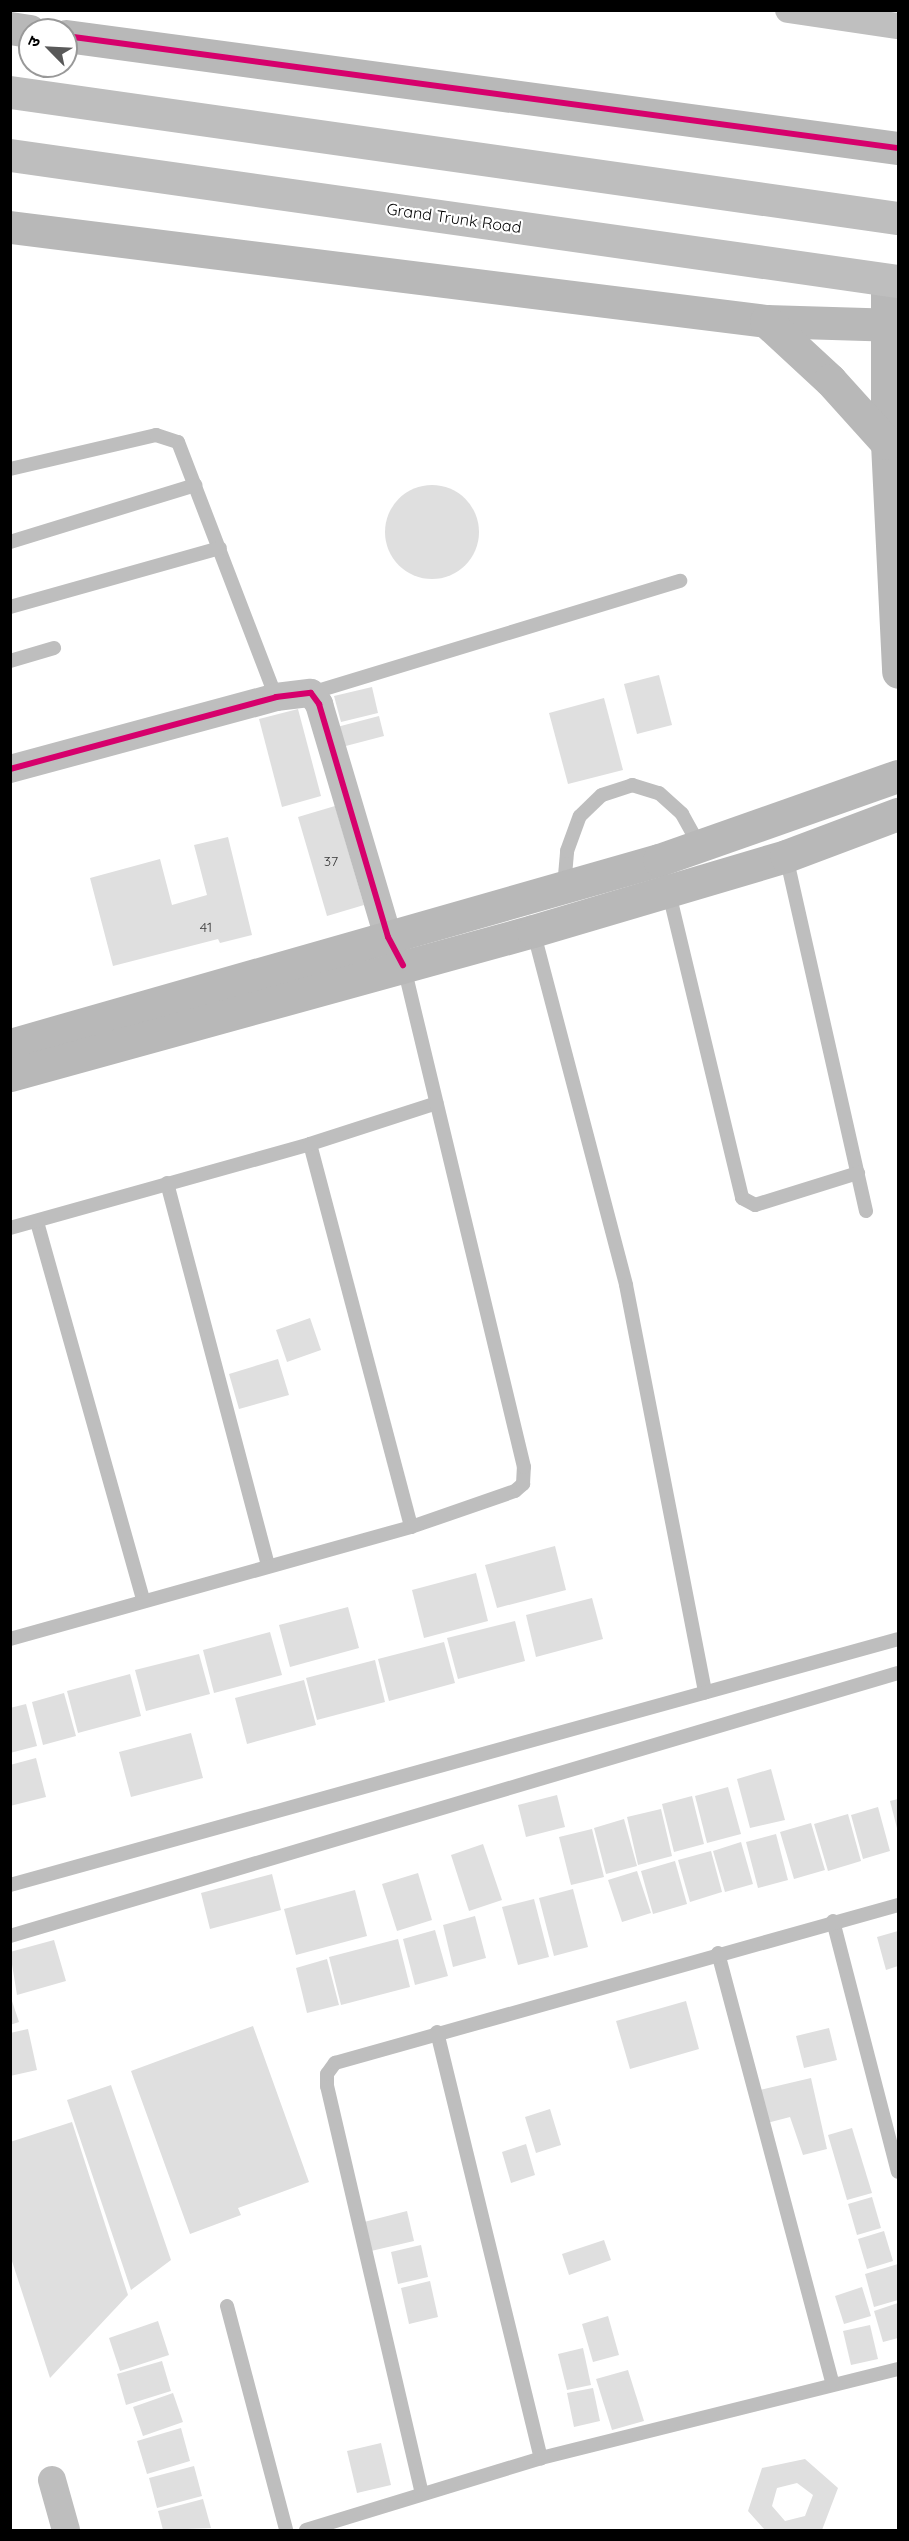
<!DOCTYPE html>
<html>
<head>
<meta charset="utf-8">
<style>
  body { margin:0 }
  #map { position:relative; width:909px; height:2541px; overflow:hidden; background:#fff; font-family:Quicksand,"Noto Sans Devanagari",sans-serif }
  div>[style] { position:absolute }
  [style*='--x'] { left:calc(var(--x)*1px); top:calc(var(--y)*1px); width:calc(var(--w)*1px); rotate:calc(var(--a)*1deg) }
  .canal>* { height:26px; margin:-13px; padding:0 13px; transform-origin:13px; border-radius:13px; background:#bfbfbf }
  .building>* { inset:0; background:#dfdfdf }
  .round { border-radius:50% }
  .lane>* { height:14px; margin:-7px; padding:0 7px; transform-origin:7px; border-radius:7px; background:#bebebe }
  .street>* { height:28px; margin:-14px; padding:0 14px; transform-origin:14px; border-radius:14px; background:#bebebe }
  .secondary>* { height:33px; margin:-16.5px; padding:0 16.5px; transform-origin:16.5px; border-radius:16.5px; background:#b8b8b8 }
  .highway>* { height:33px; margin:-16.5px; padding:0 16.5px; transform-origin:16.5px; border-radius:16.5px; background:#bebebe }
  .cycleway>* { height:6px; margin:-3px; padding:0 3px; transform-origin:3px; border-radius:3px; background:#d6006c }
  span { translate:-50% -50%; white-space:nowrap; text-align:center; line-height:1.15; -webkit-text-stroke:4.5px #fff; paint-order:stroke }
  .number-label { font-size:14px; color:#383838 }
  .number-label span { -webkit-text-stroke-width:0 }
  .street-label { font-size:16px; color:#000 }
  .frame { position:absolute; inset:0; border:12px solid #000; pointer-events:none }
  .north { position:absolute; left:18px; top:18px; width:60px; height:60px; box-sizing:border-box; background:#fff; border:2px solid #999; border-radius:50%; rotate:294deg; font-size:16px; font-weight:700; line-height:24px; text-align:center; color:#000 }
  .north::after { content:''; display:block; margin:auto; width:21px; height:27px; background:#595959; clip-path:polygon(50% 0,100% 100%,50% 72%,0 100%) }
</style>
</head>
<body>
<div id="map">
  <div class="canal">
    <i style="--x:788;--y:10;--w:111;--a:8.3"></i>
  </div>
  <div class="building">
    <i class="round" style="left:385px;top:485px;width:94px;height:94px"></i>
    <i style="clip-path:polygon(659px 675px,672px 725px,637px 734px,624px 684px)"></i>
    <i style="clip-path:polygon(372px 687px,378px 713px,341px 722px,334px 696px)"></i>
    <i style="clip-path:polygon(604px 698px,623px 770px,568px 784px,549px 713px)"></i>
    <i style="clip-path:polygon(298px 709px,321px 796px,282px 807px,259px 719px)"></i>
    <i style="clip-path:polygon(379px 716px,384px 736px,342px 747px,337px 727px)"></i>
    <i style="clip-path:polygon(335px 806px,364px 905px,327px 916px,298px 817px)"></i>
    <i style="clip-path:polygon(228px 837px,252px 935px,220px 943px,218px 939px,113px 966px,90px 878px,160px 859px,172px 905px,207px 895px,194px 845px)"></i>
    <i style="clip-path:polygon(310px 1318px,321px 1350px,287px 1362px,276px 1330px)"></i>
    <i style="clip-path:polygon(278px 1359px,289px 1395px,239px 1409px,229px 1374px)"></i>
    <i style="clip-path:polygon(555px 1546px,566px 1590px,497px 1608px,485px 1565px)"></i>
    <i style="clip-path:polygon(476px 1573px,488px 1621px,424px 1638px,412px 1590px)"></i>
    <i style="clip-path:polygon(592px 1598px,603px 1639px,536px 1657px,526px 1615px)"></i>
    <i style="clip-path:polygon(348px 1607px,359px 1648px,290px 1667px,279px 1625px)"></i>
    <i style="clip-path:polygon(515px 1621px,525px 1661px,458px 1679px,447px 1638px)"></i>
    <i style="clip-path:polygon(270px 1632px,282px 1675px,214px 1693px,203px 1650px)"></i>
    <i style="clip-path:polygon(444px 1642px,455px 1683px,389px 1701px,378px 1659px)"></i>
    <i style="clip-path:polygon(199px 1654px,210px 1694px,146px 1711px,135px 1670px)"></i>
    <i style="clip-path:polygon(375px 1660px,385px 1702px,317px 1720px,306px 1678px)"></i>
    <i style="clip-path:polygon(130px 1674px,141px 1716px,78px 1733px,67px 1691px)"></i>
    <i style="clip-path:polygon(304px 1680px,316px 1725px,247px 1744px,235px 1698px)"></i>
    <i style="clip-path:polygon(64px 1693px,76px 1736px,43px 1745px,32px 1702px)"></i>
    <i style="clip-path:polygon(26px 1704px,37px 1746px,10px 1753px,10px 1708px)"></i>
    <i style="clip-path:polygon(191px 1733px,203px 1778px,131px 1797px,119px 1752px)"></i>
    <i style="clip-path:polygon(36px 1758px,46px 1797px,10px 1806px,10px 1765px)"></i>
    <i style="clip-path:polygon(771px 1769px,785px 1820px,750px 1828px,737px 1779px)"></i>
    <i style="clip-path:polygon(728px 1787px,741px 1834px,707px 1843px,695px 1796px)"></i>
    <i style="clip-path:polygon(557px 1795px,565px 1827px,526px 1837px,518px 1805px)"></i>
    <i style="clip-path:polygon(692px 1796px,704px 1844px,674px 1852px,662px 1804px)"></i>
    <i style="clip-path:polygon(898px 1799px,898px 1832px,890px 1801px)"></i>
    <i style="clip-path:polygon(878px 1807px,890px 1851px,863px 1859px,851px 1815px)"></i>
    <i style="clip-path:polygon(661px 1809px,672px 1856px,638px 1865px,627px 1817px)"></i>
    <i style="clip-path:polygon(848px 1814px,861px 1861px,828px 1871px,814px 1824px)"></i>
    <i style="clip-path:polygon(624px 1819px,637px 1866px,606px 1874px,594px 1828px)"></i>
    <i style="clip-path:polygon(811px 1823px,825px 1870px,794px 1879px,780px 1832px)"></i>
    <i style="clip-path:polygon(592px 1829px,604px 1877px,571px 1885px,559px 1837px)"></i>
    <i style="clip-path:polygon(776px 1834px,788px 1880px,758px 1888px,746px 1842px)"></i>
    <i style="clip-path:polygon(741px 1842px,753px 1884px,725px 1892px,713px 1851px)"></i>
    <i style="clip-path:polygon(483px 1844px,502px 1900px,469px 1911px,451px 1855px)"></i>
    <i style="clip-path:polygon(711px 1851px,722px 1892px,690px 1902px,678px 1860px)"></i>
    <i style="clip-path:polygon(675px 1861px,687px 1904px,653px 1914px,641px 1871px)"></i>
    <i style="clip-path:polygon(637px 1871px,651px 1913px,622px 1922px,608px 1880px)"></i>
    <i style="clip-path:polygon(418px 1873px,432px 1920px,397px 1931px,382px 1884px)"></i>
    <i style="clip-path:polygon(272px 1874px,281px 1910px,210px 1929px,201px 1893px)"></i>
    <i style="clip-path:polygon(573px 1889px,588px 1947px,554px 1956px,539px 1898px)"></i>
    <i style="clip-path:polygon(355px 1890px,367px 1936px,296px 1955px,284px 1909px)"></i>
    <i style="clip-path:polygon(534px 1899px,549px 1957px,518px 1965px,502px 1907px)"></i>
    <i style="clip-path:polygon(475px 1916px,486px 1958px,453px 1967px,443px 1925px)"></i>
    <i style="clip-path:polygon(435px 1930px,448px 1976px,415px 1985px,403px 1939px)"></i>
    <i style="clip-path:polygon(898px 1931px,898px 1966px,886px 1970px,877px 1937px)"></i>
    <i style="clip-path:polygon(398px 1939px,410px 1987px,341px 2005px,329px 1957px)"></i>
    <i style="clip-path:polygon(54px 1940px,66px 1981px,17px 1995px,10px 1952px)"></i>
    <i style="clip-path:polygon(327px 1959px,339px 2005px,307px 2013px,296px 1968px)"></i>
    <i style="clip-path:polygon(10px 1995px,19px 2022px,10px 2025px)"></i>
    <i style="clip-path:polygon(686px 2001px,699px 2049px,630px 2069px,616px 2021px)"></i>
    <i style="clip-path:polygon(253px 2026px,309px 2182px,238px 2208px,241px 2215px,190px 2234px,131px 2071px)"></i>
    <i style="clip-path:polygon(829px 2028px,837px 2060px,804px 2068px,796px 2036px)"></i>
    <i style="clip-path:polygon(28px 2029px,37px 2070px,10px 2076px,10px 2033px)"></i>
    <i style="clip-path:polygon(811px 2078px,827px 2149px,803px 2155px,790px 2117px,767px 2123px,760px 2090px)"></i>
    <i style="clip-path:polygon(111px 2085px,171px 2260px,131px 2290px,67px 2100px)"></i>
    <i style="clip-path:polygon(550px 2109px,561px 2145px,536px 2153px,525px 2117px)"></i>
    <i style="clip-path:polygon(72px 2122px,128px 2295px,50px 2378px,10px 2255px,10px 2142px)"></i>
    <i style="clip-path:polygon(852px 2128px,872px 2193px,847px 2200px,828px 2135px)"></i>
    <i style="clip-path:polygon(526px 2144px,535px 2175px,511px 2183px,502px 2152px)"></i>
    <i style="clip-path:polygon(872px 2197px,881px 2228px,857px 2235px,848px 2204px)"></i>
    <i style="clip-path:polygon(407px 2211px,414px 2241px,371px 2251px,364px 2222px)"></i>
    <i style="clip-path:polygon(884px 2231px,893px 2261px,867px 2269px,858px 2239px)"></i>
    <i style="clip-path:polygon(604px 2240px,611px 2260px,569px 2275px,562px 2254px)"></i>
    <i style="clip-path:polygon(421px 2245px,428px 2277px,398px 2284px,391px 2252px)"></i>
    <i style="clip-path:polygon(898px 2264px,898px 2300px,874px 2307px,865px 2274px)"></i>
    <i style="clip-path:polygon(430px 2281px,438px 2317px,409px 2324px,401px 2288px)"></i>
    <i style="clip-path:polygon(862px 2287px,871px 2316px,844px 2324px,835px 2296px)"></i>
    <i style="clip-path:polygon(898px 2303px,898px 2338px,883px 2342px,874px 2311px)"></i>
    <i style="clip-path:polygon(608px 2316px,619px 2355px,593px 2362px,582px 2324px)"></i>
    <i style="clip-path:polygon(158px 2321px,169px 2355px,120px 2371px,109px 2338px)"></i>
    <i style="clip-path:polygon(870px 2325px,878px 2359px,851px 2365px,843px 2331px)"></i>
    <i style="clip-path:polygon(583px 2348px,591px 2385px,567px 2390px,558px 2354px)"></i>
    <i style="clip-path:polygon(162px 2361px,171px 2391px,126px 2405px,117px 2374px)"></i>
    <i style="clip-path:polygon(628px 2370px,644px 2421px,612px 2430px,596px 2379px)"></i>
    <i style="clip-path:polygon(593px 2388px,600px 2421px,574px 2427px,567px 2393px)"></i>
    <i style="clip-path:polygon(173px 2393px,183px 2422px,143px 2436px,133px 2407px)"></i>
    <i style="clip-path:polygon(181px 2428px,190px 2461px,147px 2474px,137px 2441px)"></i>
    <i style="clip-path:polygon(381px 2443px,391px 2485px,357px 2493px,347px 2451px)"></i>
    <i style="clip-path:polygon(evenodd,805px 2459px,838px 2488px,822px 2530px,765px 2530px,748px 2511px,762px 2468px,805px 2459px,797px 2483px,813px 2495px,805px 2516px,785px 2521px,772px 2506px,777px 2488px,797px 2483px)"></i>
    <i style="clip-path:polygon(194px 2466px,202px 2496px,157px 2508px,149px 2478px)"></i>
    <i style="clip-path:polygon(203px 2499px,211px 2528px,163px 2530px,158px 2511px)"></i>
  </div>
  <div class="lane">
    <i style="--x:10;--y:469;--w:150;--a:-13.1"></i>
    <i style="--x:156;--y:435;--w:23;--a:18"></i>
    <i style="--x:178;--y:442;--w:273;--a:69"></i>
    <i style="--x:10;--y:542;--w:194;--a:-17.1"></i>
    <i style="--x:10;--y:607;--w:218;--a:-15.7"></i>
    <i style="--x:10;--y:661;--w:46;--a:-16.5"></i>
    <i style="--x:311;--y:693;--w:386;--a:-16.9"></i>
    <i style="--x:786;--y:856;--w:364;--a:77.3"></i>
    <i style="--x:564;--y:887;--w:36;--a:-85"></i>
    <i style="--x:567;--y:851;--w:37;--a:-70"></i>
    <i style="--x:580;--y:816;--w:30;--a:-44"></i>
    <i style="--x:602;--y:795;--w:32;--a:-18"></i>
    <i style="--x:632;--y:785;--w:28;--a:17"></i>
    <i style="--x:659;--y:793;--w:31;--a:42"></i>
    <i style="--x:682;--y:814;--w:37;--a:61"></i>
    <i style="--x:668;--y:889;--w:318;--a:76.5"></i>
    <i style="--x:742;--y:1198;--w:15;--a:28"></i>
    <i style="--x:755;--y:1205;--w:108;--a:-17.3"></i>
    <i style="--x:533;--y:930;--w:367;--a:75.3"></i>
    <i style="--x:626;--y:1285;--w:415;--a:79"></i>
    <i style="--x:310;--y:1144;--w:396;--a:75.2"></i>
    <i style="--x:167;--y:1183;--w:395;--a:75.2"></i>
    <i style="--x:37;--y:1222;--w:392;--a:74.3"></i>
    <i style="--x:10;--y:1228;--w:312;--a:-15.6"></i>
    <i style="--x:310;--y:1144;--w:133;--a:-17.9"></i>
    <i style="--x:10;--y:1639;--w:416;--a:-15.6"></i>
    <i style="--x:411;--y:1527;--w:110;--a:-19.1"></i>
    <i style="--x:515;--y:1491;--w:11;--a:-41"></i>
    <i style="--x:523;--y:1484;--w:17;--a:-87"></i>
    <i style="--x:524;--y:1467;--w:514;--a:-103.5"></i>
    <i style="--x:10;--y:1885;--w:921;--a:-15.48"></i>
    <i style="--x:833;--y:1921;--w:259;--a:75.5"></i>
    <i style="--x:10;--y:1936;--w:926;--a:-16.5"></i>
    <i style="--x:718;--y:1953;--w:446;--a:75.1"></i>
    <i style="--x:437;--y:2032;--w:439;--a:76.3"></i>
    <i style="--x:227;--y:2306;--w:232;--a:75.2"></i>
    <i style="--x:422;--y:2494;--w:419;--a:-103.1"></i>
    <i style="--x:327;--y:2086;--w:12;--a:-90"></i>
    <i style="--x:327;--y:2074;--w:14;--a:-54"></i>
    <i style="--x:335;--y:2063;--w:585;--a:-15.68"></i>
    <i style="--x:306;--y:2530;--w:246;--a:-17"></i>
    <i style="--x:541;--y:2458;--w:368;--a:-14"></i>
  </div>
  <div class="street">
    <i style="--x:10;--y:769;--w:276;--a:-15.1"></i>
    <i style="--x:276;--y:697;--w:35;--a:-7"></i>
    <i style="--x:311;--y:693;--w:14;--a:54"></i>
    <i style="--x:319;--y:704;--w:243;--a:73.5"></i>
    <i style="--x:388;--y:937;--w:23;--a:61"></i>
    <i style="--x:52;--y:2480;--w:52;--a:74.4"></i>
  </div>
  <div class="secondary">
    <i style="--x:10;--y:28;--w:20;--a:9"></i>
    <i style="--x:66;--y:36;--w:840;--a:7.67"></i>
    <i style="--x:10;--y:227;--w:762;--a:7.09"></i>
    <i style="--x:766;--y:321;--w:132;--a:1.7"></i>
    <i style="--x:887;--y:280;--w:163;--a:90"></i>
    <i style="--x:887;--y:443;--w:229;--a:87.2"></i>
    <i style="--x:766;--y:321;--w:87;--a:42.7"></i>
    <i style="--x:830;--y:380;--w:85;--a:47.9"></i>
    <i style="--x:10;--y:1045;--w:675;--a:-15.91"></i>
    <i style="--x:659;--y:860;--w:253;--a:-19.4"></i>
    <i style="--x:10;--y:1075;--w:542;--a:-15.39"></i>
    <i style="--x:533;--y:931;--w:264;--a:-16.5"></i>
    <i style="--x:786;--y:856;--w:120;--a:-20.6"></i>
  </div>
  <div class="highway">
    <i style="--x:10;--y:92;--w:897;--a:8.08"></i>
    <i style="--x:10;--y:155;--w:897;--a:8.08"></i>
  </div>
  <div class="cycleway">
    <i style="--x:66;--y:36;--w:840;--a:7.67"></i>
    <i style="--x:10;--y:769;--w:276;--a:-15.1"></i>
    <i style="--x:276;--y:697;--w:35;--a:-7"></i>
    <i style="--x:311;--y:693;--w:14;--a:54"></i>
    <i style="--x:319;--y:704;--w:243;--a:73.5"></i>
    <i style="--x:388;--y:937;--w:32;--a:62"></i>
  </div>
  <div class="number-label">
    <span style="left:331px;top:861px">37</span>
    <span style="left:206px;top:927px">41</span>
  </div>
  <div class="street-label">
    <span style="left:454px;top:218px;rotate:8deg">Grand Trunk Road</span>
  </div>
  <div class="frame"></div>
  <div class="north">उ</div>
</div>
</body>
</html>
